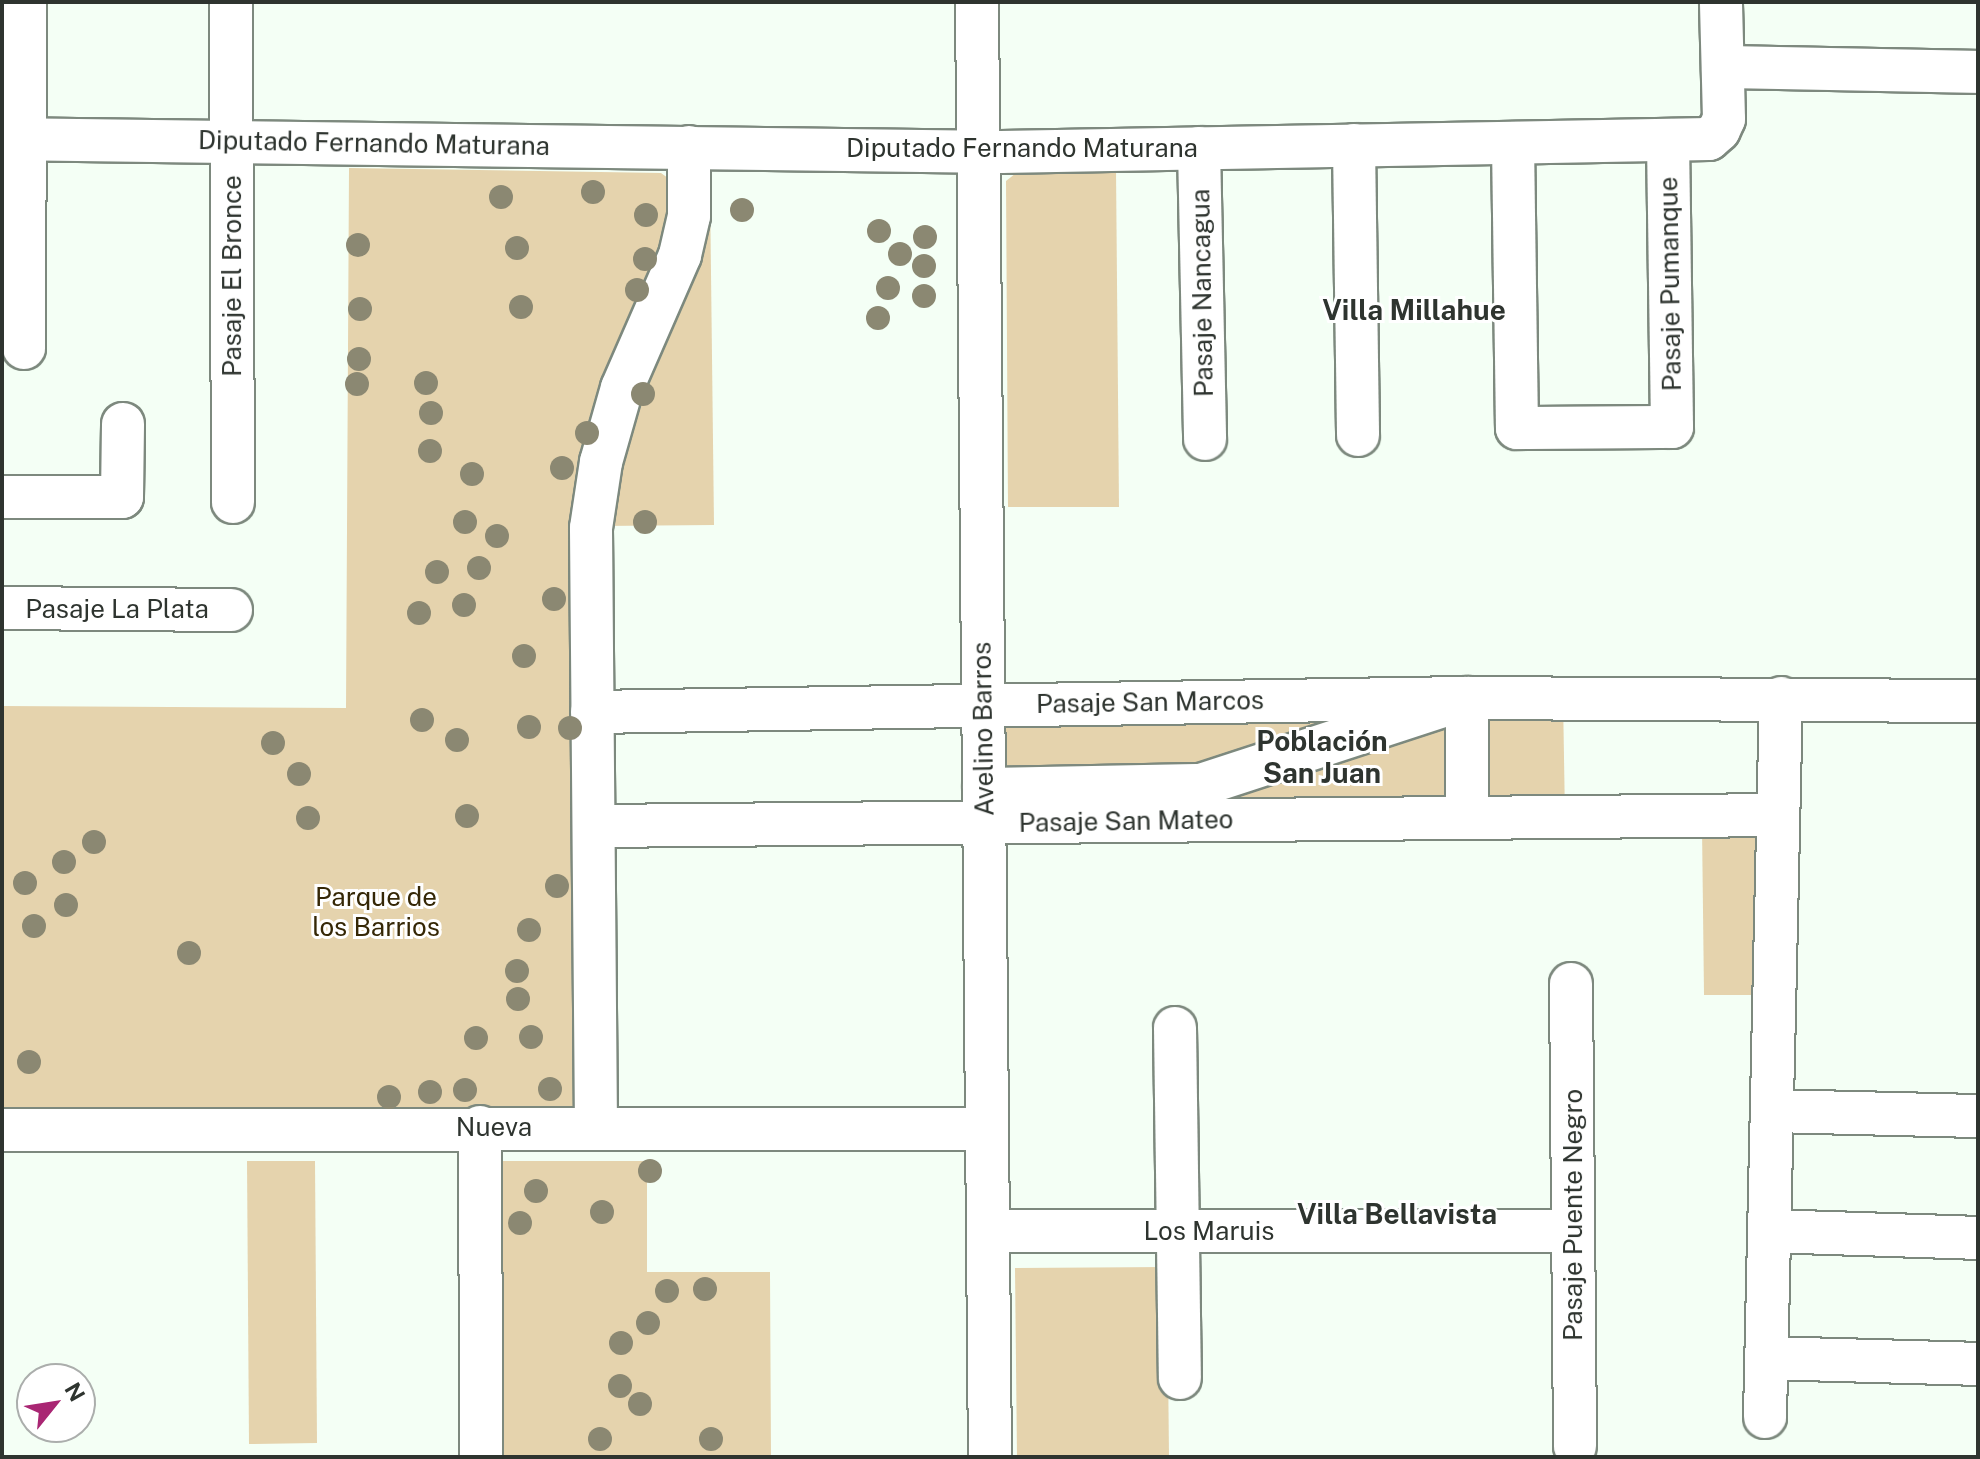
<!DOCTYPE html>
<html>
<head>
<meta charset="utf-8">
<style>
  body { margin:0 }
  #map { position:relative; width:1980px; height:1459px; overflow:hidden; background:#f4fff5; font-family:"Public Sans",sans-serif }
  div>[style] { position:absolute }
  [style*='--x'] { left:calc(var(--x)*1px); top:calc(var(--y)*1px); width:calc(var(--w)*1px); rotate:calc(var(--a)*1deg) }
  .green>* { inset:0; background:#e5d3ad }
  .roads { filter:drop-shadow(2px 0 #7d897e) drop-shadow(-2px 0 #7d897e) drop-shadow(0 2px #7d897e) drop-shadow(0 -2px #7d897e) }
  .minor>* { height:42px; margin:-21px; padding:0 21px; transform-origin:21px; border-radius:21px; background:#fff }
  .trees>* { width:24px; height:24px; margin:-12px; border-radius:50%; background:#8b8872 }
  span { translate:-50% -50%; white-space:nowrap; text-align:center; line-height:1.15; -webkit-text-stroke:6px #fff; paint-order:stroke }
  .street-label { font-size:26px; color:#2e342f }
  .park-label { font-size:26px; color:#352706 }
  .neighbourhood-label { font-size:28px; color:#2e342f; font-weight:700 }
  .frame { position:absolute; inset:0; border:4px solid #2e342f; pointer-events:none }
  .north { position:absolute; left:16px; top:1363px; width:80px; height:80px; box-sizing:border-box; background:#fff; border:2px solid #abaeac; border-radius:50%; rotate:60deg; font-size:22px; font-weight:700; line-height:32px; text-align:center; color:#2e342f }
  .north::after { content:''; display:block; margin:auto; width:28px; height:36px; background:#a92673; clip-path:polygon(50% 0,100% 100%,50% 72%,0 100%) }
</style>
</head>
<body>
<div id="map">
  <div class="green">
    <i style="clip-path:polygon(349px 168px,661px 173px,672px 181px,679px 195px,614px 385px,586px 1085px,574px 1112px,2px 1117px,2px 706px,346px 708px)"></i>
    <i style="clip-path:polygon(1021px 169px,1116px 169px,1119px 507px,1008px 507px,1006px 181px)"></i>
    <i style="clip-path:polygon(707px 188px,710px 188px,714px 525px,601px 526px,606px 490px)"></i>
    <i style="clip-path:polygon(1563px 697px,1565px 817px,984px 822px,982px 705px)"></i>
    <i style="clip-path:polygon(1768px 826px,1764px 995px,1704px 995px,1702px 827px)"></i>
    <i style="clip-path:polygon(247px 1161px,315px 1161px,317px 1443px,249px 1444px)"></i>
    <i style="clip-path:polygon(494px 1161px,647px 1161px,647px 1272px,770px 1272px,771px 1457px,496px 1457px)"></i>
    <i style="clip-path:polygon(1167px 1267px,1169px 1457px,1017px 1457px,1015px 1268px)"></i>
  </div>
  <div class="roads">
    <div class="minor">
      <i style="--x:231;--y:2;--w:500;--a:89.77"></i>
      <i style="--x:977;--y:2;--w:1455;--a:89.49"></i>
      <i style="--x:1723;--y:67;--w:255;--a:1.1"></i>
      <i style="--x:2;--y:139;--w:999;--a:0.75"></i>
      <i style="--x:1001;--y:152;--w:708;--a:-1.05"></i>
      <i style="--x:1709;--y:139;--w:13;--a:-42"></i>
      <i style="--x:1719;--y:130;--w:12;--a:-66"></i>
      <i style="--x:1724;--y:119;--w:117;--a:-91.5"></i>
      <i style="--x:1513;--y:143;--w:285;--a:89.2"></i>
      <i style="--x:1517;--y:428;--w:155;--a:-0.4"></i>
      <i style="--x:1672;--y:427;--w:287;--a:-90.8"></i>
      <i style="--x:1354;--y:145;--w:290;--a:89.2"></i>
      <i style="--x:1199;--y:148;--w:291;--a:88.8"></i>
      <i style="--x:24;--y:348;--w:346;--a:-89.8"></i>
      <i style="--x:2;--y:497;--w:120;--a:0"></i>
      <i style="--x:122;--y:497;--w:73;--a:-89.2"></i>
      <i style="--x:2;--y:608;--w:229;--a:0.5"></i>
      <i style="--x:592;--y:712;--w:875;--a:-0.92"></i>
      <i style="--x:1467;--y:698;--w:120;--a:90"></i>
      <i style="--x:984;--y:789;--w:217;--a:-1.1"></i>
      <i style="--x:1201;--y:785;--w:280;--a:-18.1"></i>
      <i style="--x:1467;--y:698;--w:511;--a:0.34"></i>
      <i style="--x:594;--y:826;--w:1184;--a:-0.53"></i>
      <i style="--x:1571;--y:984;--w:462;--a:89.5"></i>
      <i style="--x:1175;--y:1028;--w:350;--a:89.2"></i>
      <i style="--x:1772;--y:1111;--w:206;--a:1.4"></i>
      <i style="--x:480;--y:1127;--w:330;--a:89.8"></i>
      <i style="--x:596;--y:1127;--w:599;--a:-90.48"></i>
      <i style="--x:591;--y:528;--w:67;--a:-81.4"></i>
      <i style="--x:601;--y:462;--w:77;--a:-74.2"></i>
      <i style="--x:622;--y:388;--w:145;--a:-66.4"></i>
      <i style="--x:680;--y:255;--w:40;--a:-77"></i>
      <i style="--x:689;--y:216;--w:69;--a:-90"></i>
      <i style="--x:2;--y:1130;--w:985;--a:-0.06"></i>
      <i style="--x:988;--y:1231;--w:585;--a:0"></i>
      <i style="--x:1769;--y:1231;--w:209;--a:1.9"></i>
      <i style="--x:1766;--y:1358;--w:212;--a:1.6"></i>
      <i style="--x:1765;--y:1417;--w:719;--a:-88.73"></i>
    </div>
  </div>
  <div class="trees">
    <i style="left:593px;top:192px"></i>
    <i style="left:501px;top:197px"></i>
    <i style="left:742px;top:210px"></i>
    <i style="left:646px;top:215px"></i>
    <i style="left:879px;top:231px"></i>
    <i style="left:925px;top:237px"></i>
    <i style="left:358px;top:245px"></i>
    <i style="left:517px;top:248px"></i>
    <i style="left:900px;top:254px"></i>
    <i style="left:645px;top:259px"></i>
    <i style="left:924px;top:266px"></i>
    <i style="left:888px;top:288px"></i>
    <i style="left:637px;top:290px"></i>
    <i style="left:924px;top:296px"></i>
    <i style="left:521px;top:307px"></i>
    <i style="left:360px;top:309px"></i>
    <i style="left:878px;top:318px"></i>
    <i style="left:359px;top:359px"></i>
    <i style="left:426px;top:383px"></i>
    <i style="left:357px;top:384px"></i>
    <i style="left:643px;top:394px"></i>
    <i style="left:431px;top:413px"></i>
    <i style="left:587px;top:433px"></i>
    <i style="left:430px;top:451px"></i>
    <i style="left:562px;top:468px"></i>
    <i style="left:472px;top:474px"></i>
    <i style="left:465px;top:522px"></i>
    <i style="left:645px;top:522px"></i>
    <i style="left:497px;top:536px"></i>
    <i style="left:479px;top:568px"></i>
    <i style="left:437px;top:572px"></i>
    <i style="left:554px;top:599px"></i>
    <i style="left:464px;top:605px"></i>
    <i style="left:419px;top:613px"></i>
    <i style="left:524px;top:656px"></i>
    <i style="left:422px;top:720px"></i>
    <i style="left:529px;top:727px"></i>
    <i style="left:570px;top:728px"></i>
    <i style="left:457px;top:740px"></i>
    <i style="left:273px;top:743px"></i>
    <i style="left:299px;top:774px"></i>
    <i style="left:467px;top:816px"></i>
    <i style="left:308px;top:818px"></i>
    <i style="left:94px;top:842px"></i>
    <i style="left:64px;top:862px"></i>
    <i style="left:25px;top:883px"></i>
    <i style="left:557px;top:886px"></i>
    <i style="left:66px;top:905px"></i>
    <i style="left:34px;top:926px"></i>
    <i style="left:529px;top:930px"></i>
    <i style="left:189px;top:953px"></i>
    <i style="left:517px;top:971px"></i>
    <i style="left:518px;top:999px"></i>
    <i style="left:531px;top:1037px"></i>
    <i style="left:476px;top:1038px"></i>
    <i style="left:29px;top:1062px"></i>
    <i style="left:550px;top:1089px"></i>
    <i style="left:465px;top:1090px"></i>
    <i style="left:430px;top:1092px"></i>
    <i style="left:389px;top:1097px"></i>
    <i style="left:650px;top:1171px"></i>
    <i style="left:536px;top:1191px"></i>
    <i style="left:602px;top:1212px"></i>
    <i style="left:520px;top:1223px"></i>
    <i style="left:705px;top:1289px"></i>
    <i style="left:667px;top:1291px"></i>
    <i style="left:648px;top:1323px"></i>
    <i style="left:621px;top:1343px"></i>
    <i style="left:620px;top:1386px"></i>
    <i style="left:640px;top:1404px"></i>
    <i style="left:600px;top:1439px"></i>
    <i style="left:711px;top:1439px"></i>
  </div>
  <div class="street-label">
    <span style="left:374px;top:143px;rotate:1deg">Diputado Fernando Maturana</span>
    <span style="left:1022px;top:148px">Diputado Fernando Maturana</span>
    <span style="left:232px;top:276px;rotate:-90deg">Pasaje El Bronce</span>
    <span style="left:1670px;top:284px;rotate:-91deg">Pasaje Pumanque</span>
    <span style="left:1202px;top:293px;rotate:-91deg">Pasaje Nancagua</span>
    <span style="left:117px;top:609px">Pasaje La Plata</span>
    <span style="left:1150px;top:702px;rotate:-1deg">Pasaje San Marcos</span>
    <span style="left:983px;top:729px;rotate:-91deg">Avelino Barros</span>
    <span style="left:1126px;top:821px;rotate:-1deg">Pasaje San Mateo</span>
    <span style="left:494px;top:1127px">Nueva</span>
    <span style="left:1573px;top:1215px;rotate:-90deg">Pasaje Puente Negro</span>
    <span style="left:1209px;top:1231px">Los Maruis</span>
  </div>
  <div class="park-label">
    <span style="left:376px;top:912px">Parque de<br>los Barrios</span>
  </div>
  <div class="neighbourhood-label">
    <span style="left:1414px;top:310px">Villa Millahue</span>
    <span style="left:1322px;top:757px">Población<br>San Juan</span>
    <span style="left:1397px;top:1214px">Villa Bellavista</span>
  </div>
  <div class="frame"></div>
  <div class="north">N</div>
</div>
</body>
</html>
